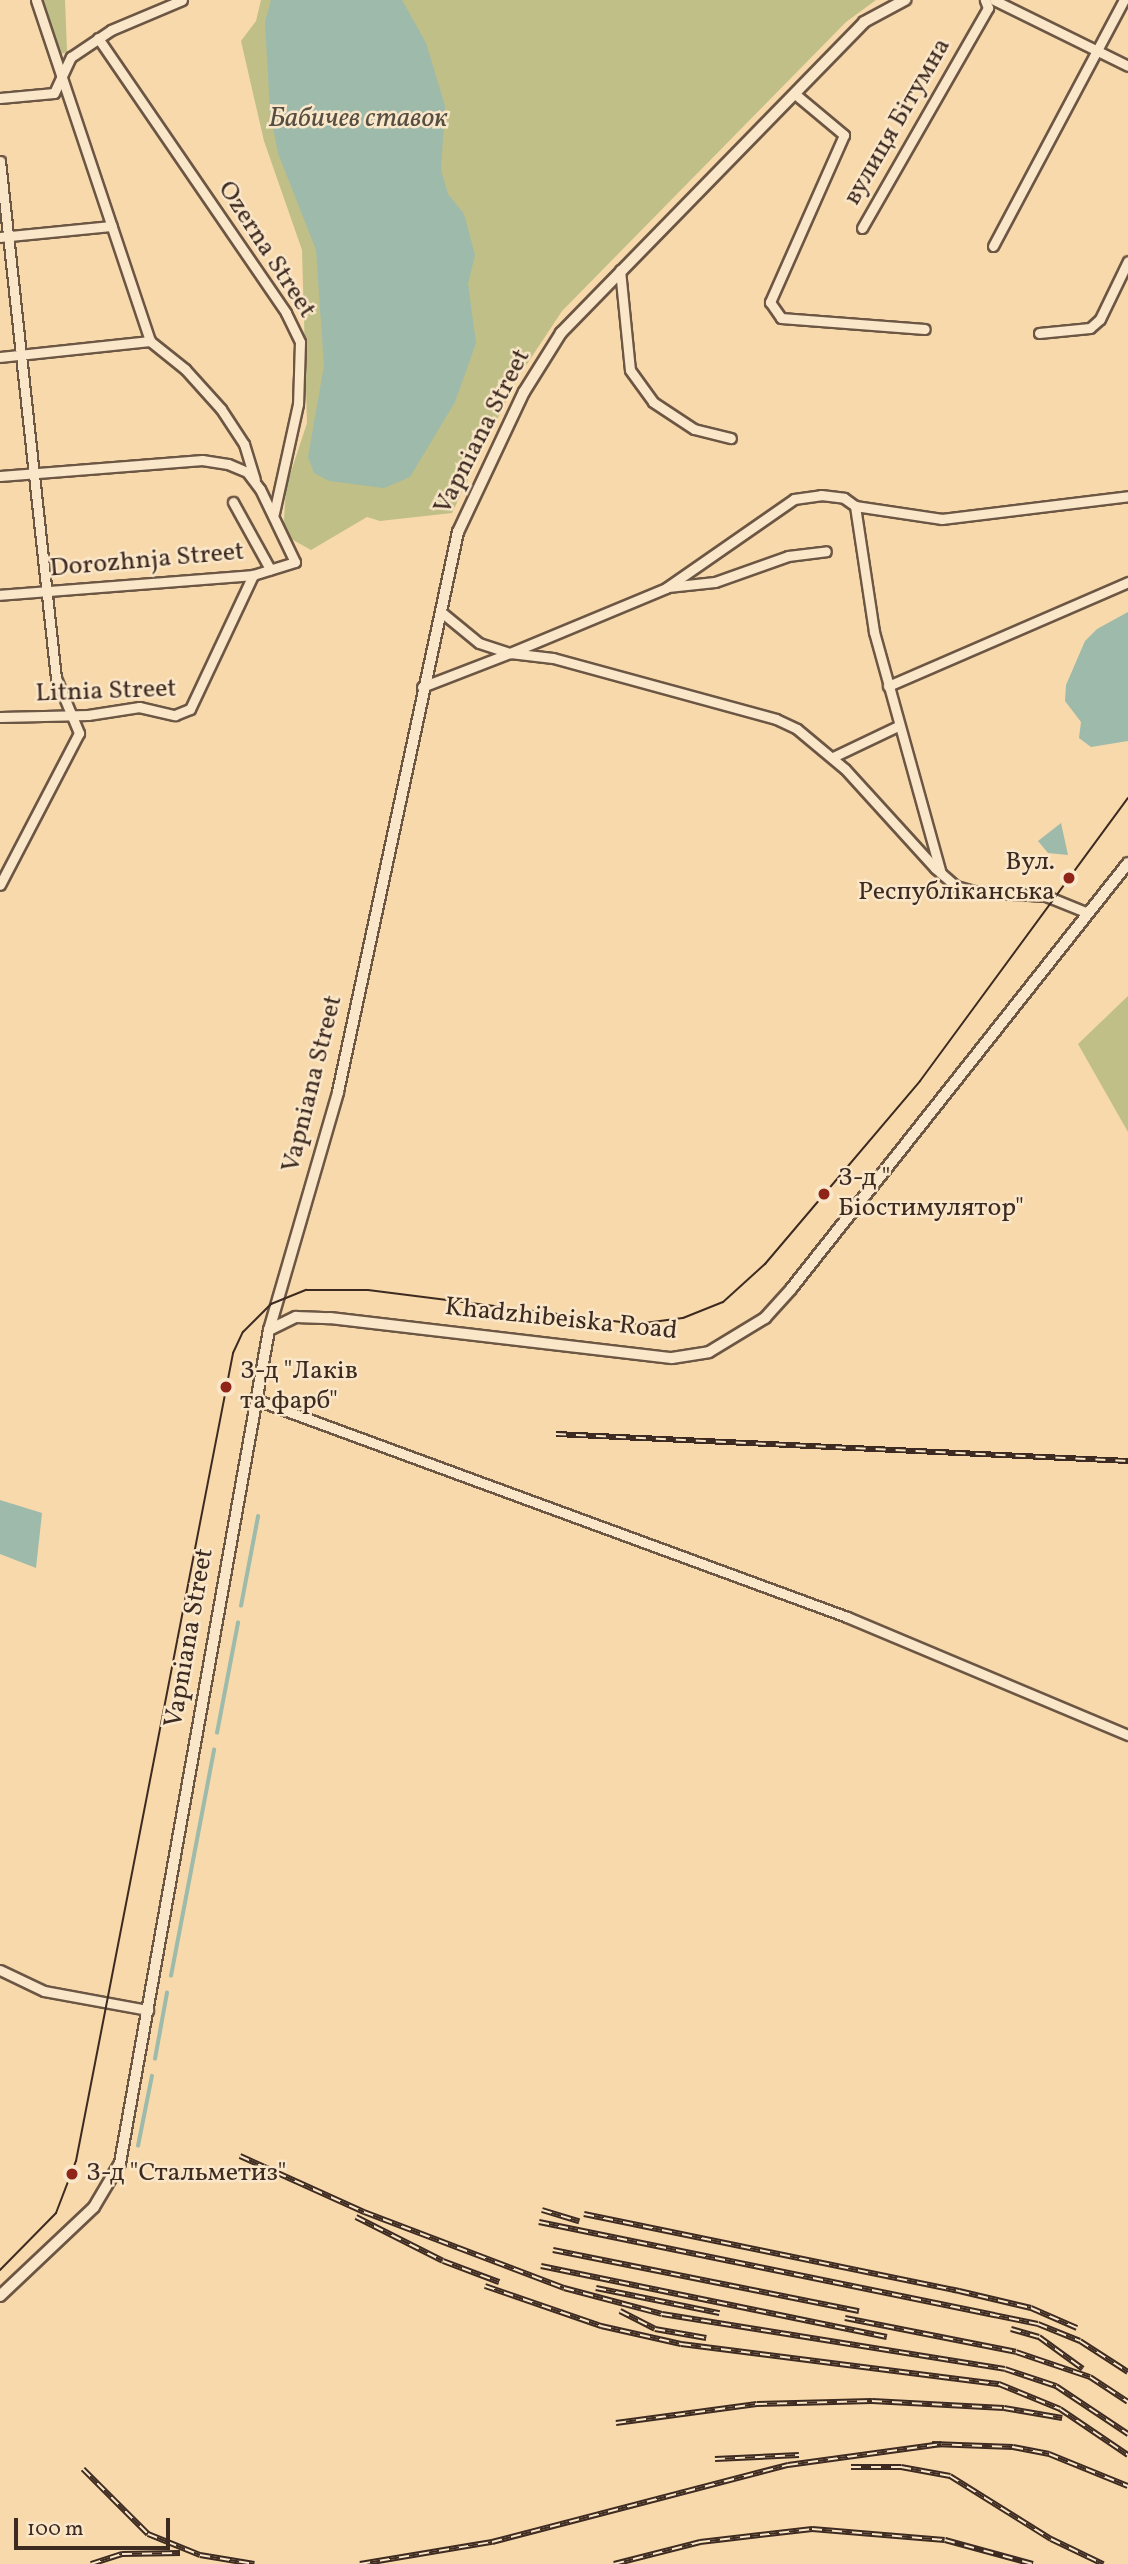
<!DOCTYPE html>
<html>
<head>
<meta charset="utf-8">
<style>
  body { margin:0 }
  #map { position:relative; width:1128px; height:2564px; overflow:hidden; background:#f7d9ab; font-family:Vollkorn,serif }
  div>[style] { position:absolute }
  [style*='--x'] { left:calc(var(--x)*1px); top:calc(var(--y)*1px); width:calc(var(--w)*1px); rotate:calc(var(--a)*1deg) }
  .green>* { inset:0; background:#bfbf87 }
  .water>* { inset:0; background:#9dbaaa }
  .stream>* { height:3.5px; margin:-1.75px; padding:0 1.75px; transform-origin:1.75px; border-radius:1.75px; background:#9dbaaa }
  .roads { filter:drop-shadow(2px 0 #6c5644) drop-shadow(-2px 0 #6c5644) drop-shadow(0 2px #6c5644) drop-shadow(0 -2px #6c5644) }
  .minor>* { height:9px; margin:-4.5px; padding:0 4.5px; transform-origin:4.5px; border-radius:4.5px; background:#fae6c8 }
  .tertiary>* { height:10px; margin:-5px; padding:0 5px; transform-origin:5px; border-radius:5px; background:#fae6c8 }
  .tram>* { height:2px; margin:-1px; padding:0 1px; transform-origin:1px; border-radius:1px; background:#3d2a21 }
  .rail>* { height:6px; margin-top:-3px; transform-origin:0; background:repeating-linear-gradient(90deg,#fae6c8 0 10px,#3d2a21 0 20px); box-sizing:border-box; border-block:2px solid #3d2a21 }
  .dots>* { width:19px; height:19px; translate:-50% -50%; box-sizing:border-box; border:4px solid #fae6c8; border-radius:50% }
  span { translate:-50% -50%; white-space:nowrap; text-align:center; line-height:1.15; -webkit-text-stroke:5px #fae6c8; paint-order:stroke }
  .street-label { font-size:26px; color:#3d2a21 }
  .poi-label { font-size:26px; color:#3d2a21 }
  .right { translate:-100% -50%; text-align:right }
  .left { translate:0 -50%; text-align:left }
  .water-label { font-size:28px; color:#554e43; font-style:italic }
  .scale { position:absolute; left:14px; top:2518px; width:156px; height:32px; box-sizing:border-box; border:4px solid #3d2a21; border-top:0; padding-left:9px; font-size:21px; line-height:24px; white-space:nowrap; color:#3d2a21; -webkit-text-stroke:5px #fae6c8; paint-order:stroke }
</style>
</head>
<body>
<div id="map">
  <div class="green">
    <i style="clip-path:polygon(42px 0,65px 0,67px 52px,61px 54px,54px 41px)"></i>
    <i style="clip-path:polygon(261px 0,876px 0,846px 22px,562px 311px,525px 367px,501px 379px,498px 388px,506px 401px,452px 513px,380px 521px,367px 517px,311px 550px,286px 536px,284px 520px,286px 487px,307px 423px,302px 250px,264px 141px,241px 41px,256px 21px)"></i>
    <i style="clip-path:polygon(1128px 996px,1128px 1132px,1078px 1044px)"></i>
  </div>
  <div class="water">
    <i style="clip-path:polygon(271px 0,402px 0,426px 43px,445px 106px,441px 170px,448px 194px,464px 214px,475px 255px,468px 284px,476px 343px,455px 402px,410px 477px,384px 488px,329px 481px,314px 473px,308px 457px,324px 366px,316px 250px,278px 153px,270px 111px,265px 22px)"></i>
    <i style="clip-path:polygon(1128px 612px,1128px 741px,1091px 747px,1079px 738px,1081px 722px,1065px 701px,1066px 685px,1085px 641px,1097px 629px)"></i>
    <i style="clip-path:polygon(1061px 823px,1068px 855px,1048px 853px,1038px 841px)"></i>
    <i style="clip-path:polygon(0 1500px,42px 1513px,36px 1568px,0 1554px)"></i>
  </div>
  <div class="stream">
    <i style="--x:241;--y:1606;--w:91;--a:-79.2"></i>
    <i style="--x:217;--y:1733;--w:112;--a:-79.2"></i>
    <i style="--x:171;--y:1976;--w:230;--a:-79.2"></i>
    <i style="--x:155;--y:2059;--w:67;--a:-79.7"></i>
    <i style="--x:138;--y:2146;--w:71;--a:-78.7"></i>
  </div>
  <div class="roads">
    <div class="minor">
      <i style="--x:36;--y:0;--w:360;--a:71.5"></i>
      <i style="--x:150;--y:341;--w:45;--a:38.7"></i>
      <i style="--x:185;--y:369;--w:54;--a:48"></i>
      <i style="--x:221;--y:409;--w:42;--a:56.7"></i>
      <i style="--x:244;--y:444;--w:37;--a:73"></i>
      <i style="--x:994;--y:0;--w:149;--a:26.2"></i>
      <i style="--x:98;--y:38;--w:333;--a:55.6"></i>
      <i style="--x:286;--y:313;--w:32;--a:64"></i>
      <i style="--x:300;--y:342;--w:62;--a:91.8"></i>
      <i style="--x:298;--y:404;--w:112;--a:102.4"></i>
      <i style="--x:795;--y:94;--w:64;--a:39.9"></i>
      <i style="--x:844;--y:135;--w:183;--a:113.9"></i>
      <i style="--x:770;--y:302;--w:19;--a:55"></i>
      <i style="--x:781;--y:318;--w:144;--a:4.4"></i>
      <i style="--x:0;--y:98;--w:54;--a:-5.3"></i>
      <i style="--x:54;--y:93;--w:40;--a:-65"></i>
      <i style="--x:71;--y:57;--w:48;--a:-34"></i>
      <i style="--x:111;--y:30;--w:77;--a:-22.9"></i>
      <i style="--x:0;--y:161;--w:520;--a:83.82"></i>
      <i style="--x:56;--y:678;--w:60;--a:67.3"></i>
      <i style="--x:79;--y:733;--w:171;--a:117.5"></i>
      <i style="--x:862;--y:228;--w:254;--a:-60.2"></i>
      <i style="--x:988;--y:8;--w:9;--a:-111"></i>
      <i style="--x:0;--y:237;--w:112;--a:-5.7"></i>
      <i style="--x:993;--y:246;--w:279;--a:-62"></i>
      <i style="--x:620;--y:270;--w:100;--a:84.3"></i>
      <i style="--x:630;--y:370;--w:39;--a:54"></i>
      <i style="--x:653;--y:402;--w:49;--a:33.4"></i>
      <i style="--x:694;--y:429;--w:38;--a:14"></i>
      <i style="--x:1039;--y:333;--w:51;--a:-5.6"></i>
      <i style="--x:1090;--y:328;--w:13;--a:-42"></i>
      <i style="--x:1100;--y:319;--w:64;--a:-64.2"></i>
      <i style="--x:0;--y:357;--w:151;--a:-6.1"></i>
      <i style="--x:0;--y:476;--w:203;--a:-4.5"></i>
      <i style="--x:202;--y:460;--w:26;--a:9"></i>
      <i style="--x:228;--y:464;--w:21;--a:23"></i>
      <i style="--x:247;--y:472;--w:21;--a:53"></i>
      <i style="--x:260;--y:489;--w:81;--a:64.4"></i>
      <i style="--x:295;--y:562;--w:44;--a:162.8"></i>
      <i style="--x:253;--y:575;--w:254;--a:175.5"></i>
      <i style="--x:233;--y:502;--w:77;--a:61.1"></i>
      <i style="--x:855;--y:506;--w:127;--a:81.4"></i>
      <i style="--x:874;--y:632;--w:250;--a:74.5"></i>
      <i style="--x:668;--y:587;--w:47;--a:-6.1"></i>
      <i style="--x:715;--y:582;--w:77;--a:-19.6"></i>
      <i style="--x:788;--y:556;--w:38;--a:-7"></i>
      <i style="--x:440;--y:611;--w:50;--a:39.4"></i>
      <i style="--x:479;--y:643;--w:33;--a:18"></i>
      <i style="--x:510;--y:653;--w:169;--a:-22.6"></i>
      <i style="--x:666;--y:588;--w:156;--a:-34.8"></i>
      <i style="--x:794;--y:499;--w:27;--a:-8"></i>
      <i style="--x:821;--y:495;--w:23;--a:7"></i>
      <i style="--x:844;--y:498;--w:14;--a:36"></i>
      <i style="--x:855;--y:506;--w:88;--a:8.5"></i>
      <i style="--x:942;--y:519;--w:187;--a:-7"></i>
      <i style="--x:888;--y:686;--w:262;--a:-23.4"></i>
      <i style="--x:422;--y:687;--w:94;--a:-21.1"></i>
      <i style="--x:510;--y:653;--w:43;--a:6.6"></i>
      <i style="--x:553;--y:658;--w:231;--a:15.3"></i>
      <i style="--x:776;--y:719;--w:23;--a:25"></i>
      <i style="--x:797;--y:729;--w:62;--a:39.8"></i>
      <i style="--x:845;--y:769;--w:134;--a:47.7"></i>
      <i style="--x:935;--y:868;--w:28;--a:41"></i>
      <i style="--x:956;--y:886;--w:22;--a:16"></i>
      <i style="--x:977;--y:892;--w:69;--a:3.3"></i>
      <i style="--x:1046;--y:896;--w:45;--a:22"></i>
      <i style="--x:0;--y:717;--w:88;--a:-1.3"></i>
      <i style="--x:88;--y:715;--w:52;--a:-8.9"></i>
      <i style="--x:139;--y:707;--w:37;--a:13"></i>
      <i style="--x:175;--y:715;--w:16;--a:-22"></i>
      <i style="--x:190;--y:709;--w:148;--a:-64.8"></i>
      <i style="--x:833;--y:757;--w:72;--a:-25.5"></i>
      <i style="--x:254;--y:1399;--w:632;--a:20.18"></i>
      <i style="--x:847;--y:1617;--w:305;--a:22.8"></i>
      <i style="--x:0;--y:1970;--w:49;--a:25.5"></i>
      <i style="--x:44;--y:1991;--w:106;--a:10.4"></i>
    </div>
    <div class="tertiary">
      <i style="--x:269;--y:1330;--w:30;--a:-26"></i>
      <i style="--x:296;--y:1317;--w:34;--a:2"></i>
      <i style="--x:330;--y:1318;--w:344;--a:6.7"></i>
      <i style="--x:672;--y:1358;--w:37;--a:-9"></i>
      <i style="--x:709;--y:1352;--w:66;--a:-31.3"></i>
      <i style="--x:765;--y:1318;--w:39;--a:-48"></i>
      <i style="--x:791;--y:1289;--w:543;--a:-51.65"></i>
      <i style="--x:0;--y:2296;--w:129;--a:-43.4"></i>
      <i style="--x:94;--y:2207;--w:51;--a:-59.4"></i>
      <i style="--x:120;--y:2163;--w:846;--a:-79.86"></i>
      <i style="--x:269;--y:1330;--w:248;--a:-73.8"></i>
      <i style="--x:338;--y:1092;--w:573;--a:-77.91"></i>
      <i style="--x:458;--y:532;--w:155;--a:-64.8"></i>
      <i style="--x:524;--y:392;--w:70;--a:-57.9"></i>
      <i style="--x:561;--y:333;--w:434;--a:-45.7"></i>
      <i style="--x:864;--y:22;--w:47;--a:-28.2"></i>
    </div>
  </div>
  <div class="tram">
    <i style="--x:0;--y:2270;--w:80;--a:-45.5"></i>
    <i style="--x:56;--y:2213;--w:56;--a:-69"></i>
    <i style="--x:76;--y:2161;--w:823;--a:-79"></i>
    <i style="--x:233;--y:1353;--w:23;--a:-65"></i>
    <i style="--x:243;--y:1332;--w:40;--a:-45"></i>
    <i style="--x:271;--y:1304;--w:38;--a:-22"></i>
    <i style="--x:306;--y:1290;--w:62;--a:0"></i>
    <i style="--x:368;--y:1290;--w:271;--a:7.2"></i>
    <i style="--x:637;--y:1324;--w:46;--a:-7.4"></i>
    <i style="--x:683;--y:1318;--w:43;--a:-21.8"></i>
    <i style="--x:723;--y:1302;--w:57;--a:-42.1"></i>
    <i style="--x:765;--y:1264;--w:240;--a:-49.7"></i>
    <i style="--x:920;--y:1081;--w:351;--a:-53.7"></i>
  </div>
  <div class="rail">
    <i style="--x:556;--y:1434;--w:573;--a:2.7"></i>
    <i style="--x:240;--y:2156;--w:136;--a:24.3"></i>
    <i style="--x:364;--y:2212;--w:214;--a:20.8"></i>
    <i style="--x:564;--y:2288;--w:101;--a:14.9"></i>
    <i style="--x:662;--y:2314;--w:347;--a:9.1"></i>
    <i style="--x:1005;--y:2369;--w:54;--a:18.4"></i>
    <i style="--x:1056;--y:2386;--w:87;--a:33.7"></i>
    <i style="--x:542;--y:2210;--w:39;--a:17"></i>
    <i style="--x:584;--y:2214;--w:383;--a:11.6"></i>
    <i style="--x:959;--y:2291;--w:74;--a:13.3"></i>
    <i style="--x:1031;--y:2308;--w:50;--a:23.5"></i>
    <i style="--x:356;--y:2217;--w:97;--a:26.8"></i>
    <i style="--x:443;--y:2261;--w:60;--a:20.6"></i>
    <i style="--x:539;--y:2222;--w:509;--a:11.55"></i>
    <i style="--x:1038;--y:2324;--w:45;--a:22"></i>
    <i style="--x:1080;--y:2341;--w:57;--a:32.9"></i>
    <i style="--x:553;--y:2250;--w:312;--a:11.3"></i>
    <i style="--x:541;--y:2266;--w:353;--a:11.6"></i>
    <i style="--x:485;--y:2286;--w:123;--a:19"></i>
    <i style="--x:601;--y:2326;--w:82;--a:12.7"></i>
    <i style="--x:681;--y:2344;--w:321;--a:7.2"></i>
    <i style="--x:999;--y:2384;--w:66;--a:22.3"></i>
    <i style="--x:1060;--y:2409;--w:82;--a:34.1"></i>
    <i style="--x:596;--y:2288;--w:126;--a:11.5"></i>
    <i style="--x:620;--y:2311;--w:39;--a:27"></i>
    <i style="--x:655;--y:2329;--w:52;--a:10"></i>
    <i style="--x:845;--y:2318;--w:174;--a:11.2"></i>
    <i style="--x:1016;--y:2352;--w:78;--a:18.7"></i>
    <i style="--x:1090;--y:2377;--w:45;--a:33.3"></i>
    <i style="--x:1011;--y:2329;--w:29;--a:16"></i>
    <i style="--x:1039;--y:2337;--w:54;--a:36"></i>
    <i style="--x:616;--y:2423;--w:142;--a:-7.7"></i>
    <i style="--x:757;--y:2404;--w:115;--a:-1.5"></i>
    <i style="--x:872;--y:2401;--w:132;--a:3"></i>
    <i style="--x:1004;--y:2408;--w:59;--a:9.8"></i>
    <i style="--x:932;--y:2444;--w:81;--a:2.1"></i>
    <i style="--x:1013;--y:2447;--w:37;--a:11"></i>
    <i style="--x:1049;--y:2454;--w:85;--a:22.1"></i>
    <i style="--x:715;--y:2459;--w:84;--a:-2.7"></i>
    <i style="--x:851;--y:2467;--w:50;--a:0"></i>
    <i style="--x:901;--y:2467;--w:50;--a:10.4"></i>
    <i style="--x:950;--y:2476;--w:119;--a:32"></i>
    <i style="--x:1051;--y:2539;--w:58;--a:25.7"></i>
    <i style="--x:83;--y:2469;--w:92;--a:45"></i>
    <i style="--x:148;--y:2534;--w:56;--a:22"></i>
    <i style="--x:200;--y:2555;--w:55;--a:9.5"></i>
    <i style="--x:91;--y:2564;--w:33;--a:-18"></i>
    <i style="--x:122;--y:2554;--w:58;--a:-1"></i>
    <i style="--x:360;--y:2564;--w:134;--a:-9.5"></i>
    <i style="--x:492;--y:2542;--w:306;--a:-14.6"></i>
    <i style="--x:788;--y:2465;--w:155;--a:-7.8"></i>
    <i style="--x:614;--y:2564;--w:89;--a:-14.3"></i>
    <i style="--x:700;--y:2542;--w:113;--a:-6.6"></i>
    <i style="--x:812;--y:2529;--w:133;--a:4.7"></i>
    <i style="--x:945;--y:2540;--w:91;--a:15.3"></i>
  </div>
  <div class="dots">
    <i style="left:1069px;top:878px;background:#8f2418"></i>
    <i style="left:824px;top:1194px;background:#8f2418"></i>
    <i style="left:226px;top:1387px;background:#8f2418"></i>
    <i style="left:72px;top:2174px;background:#8f2418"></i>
  </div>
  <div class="street-label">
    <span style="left:898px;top:122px;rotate:-60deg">вулиця Бітумна</span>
    <span style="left:266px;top:250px;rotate:57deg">Ozerna Street</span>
    <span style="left:483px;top:432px;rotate:-63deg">Vapniana Street</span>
    <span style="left:147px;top:561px;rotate:-5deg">Dorozhnja Street</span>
    <span style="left:106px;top:692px;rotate:-2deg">Litnia Street</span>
    <span style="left:313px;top:1084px;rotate:-76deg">Vapniana Street</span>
    <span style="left:561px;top:1320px;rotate:6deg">Khadzhibeiska Road</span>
    <span style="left:190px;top:1638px;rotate:-80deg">Vapniana Street</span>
  </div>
  <div class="poi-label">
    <span class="right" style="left:1055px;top:878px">Вул.<br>Республіканська</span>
    <span class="left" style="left:838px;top:1194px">З-д "<br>Біостимулятор"</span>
    <span class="left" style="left:240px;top:1387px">З-д "Лаків<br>та фарб"</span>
    <span class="left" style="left:86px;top:2174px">З-д "Стальметиз"</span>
  </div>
  <div class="water-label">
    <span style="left:358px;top:119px">Бабичев ставок</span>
  </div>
  <div class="scale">100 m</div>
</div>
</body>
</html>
